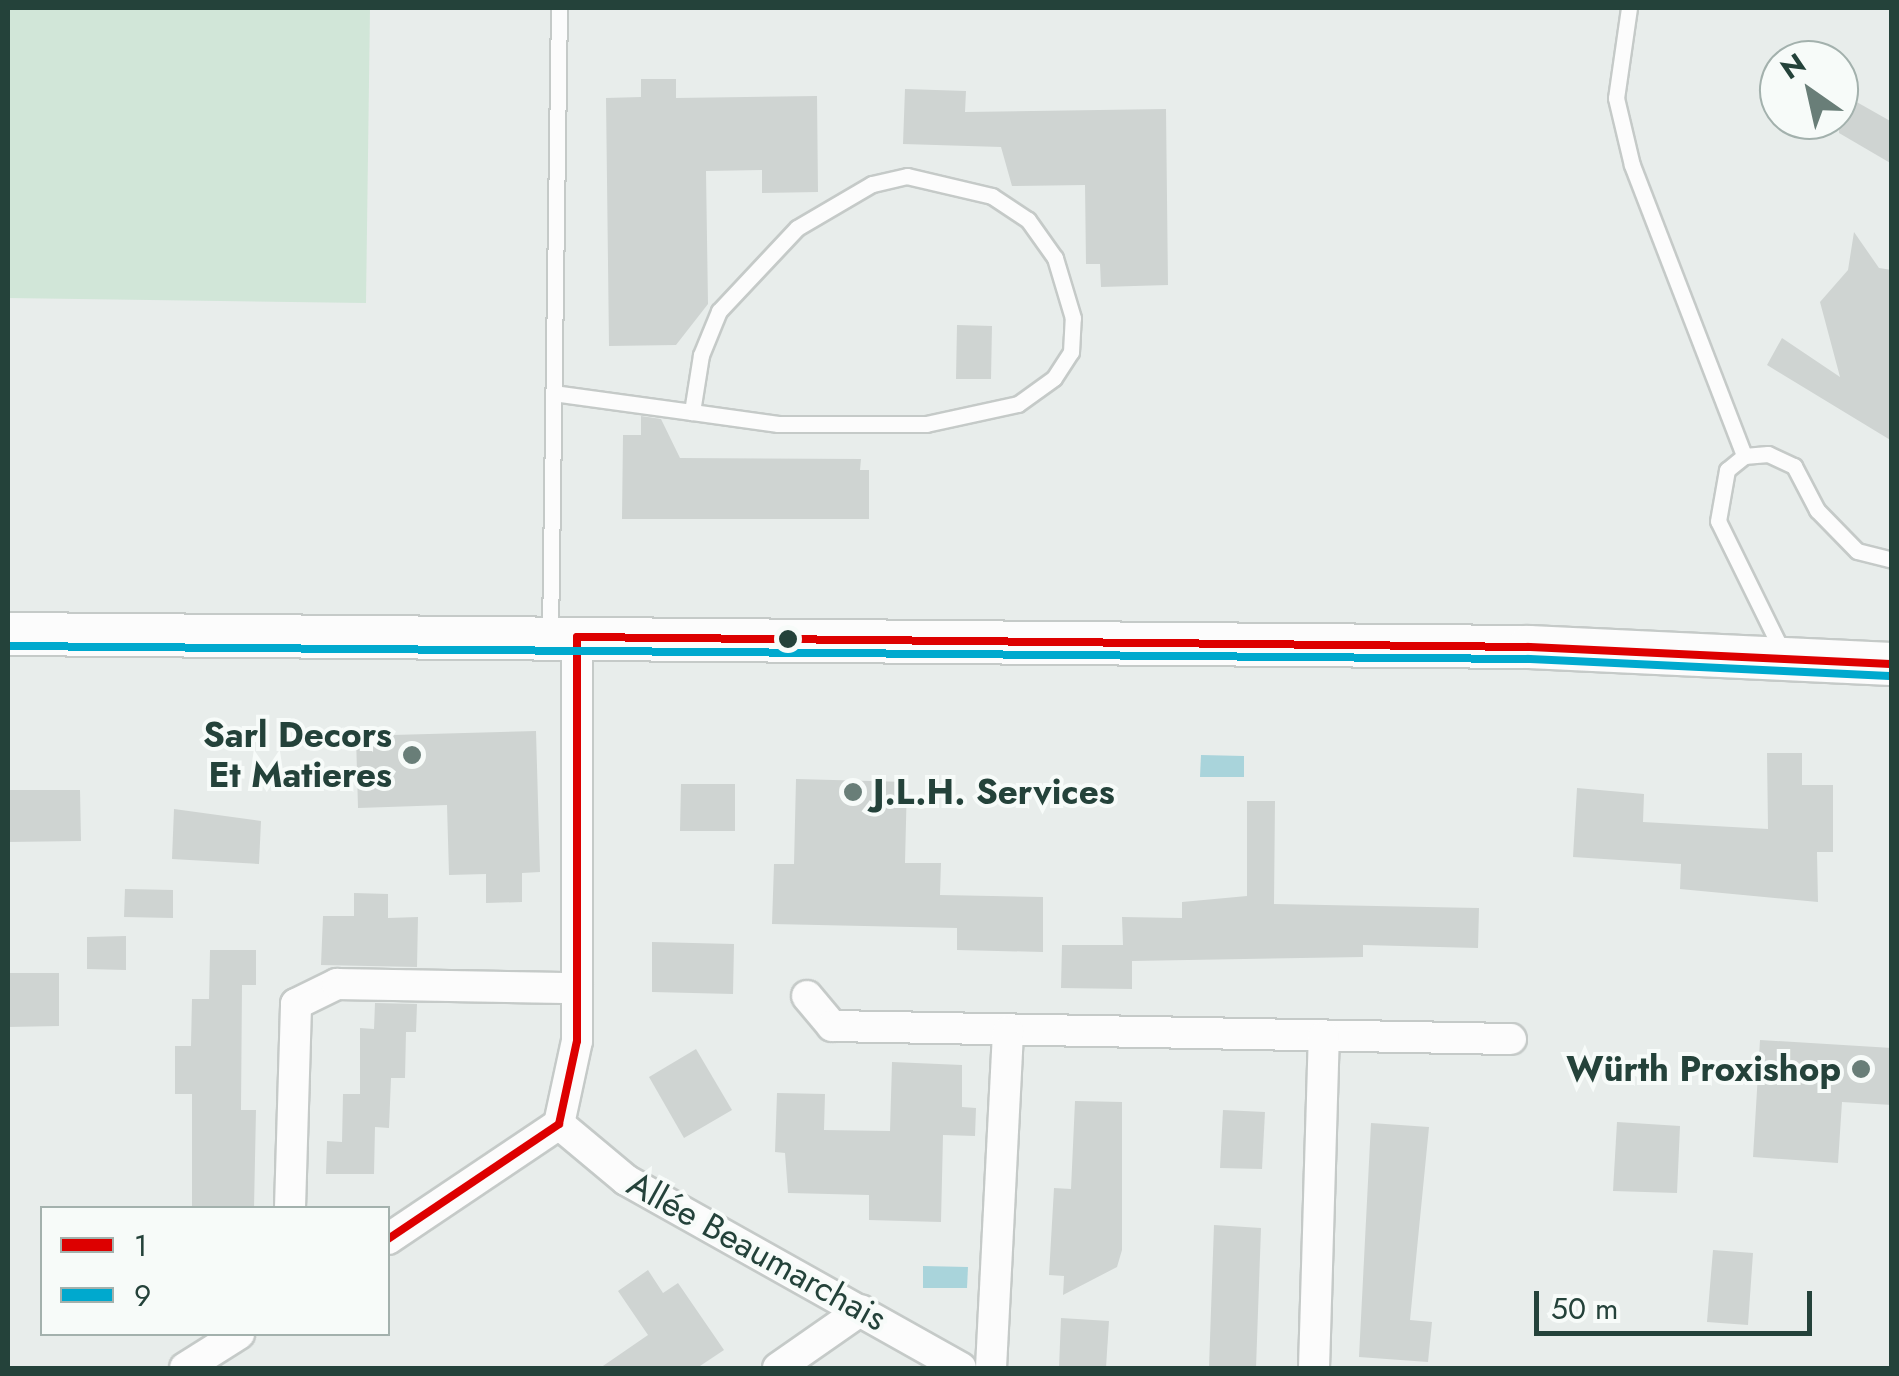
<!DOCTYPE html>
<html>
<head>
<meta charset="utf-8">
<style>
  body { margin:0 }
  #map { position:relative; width:1899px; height:1376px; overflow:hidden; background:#e8edeb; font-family:Jost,sans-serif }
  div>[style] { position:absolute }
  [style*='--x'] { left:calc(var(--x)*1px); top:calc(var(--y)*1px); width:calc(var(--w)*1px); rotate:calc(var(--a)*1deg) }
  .green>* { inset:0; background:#d1e6d8 }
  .water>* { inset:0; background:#a9d4db }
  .building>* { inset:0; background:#cfd4d2 }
  .roads { filter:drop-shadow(2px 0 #c5cac8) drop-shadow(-2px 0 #c5cac8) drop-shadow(0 2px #c5cac8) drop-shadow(0 -2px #c5cac8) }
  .lane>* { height:15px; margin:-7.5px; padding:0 7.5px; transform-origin:7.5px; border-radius:7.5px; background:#fcfcfc }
  .street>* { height:30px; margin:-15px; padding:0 15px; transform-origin:15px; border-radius:15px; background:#fcfcfc }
  .secondary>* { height:42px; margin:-21px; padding:0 21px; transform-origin:21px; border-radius:21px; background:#fcfcfc }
  .bus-1>* { height:8px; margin:-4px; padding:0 4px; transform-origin:4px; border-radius:4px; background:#d00 }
  .bus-2>* { height:8px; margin:-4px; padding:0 4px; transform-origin:4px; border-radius:4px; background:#00a9ce }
  .dots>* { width:28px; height:28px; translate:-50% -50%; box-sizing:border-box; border:5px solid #f7fbf9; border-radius:50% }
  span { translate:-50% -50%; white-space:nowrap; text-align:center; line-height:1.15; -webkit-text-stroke:8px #f7fbf9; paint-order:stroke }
  .poi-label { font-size:35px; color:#24423a; font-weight:700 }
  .right { translate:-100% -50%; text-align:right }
  .left { translate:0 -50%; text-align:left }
  .street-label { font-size:35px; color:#24423a }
  .frame { position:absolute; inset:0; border:10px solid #24423a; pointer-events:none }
  .legend { position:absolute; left:40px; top:1206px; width:350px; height:130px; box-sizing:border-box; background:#f7fbf9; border:2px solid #a3b1ad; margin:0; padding:12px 18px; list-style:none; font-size:30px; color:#24423a }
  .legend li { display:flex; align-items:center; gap:20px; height:50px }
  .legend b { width:50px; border:2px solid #a3b1ad }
  .north { position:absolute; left:1759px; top:40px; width:100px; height:100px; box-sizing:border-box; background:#f7fbf9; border:2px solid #a3b1ad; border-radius:50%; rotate:326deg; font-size:28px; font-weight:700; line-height:40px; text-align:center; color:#24423a }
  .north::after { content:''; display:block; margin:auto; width:35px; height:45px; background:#697e78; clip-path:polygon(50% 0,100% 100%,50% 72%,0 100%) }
  .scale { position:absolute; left:1534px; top:1291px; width:278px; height:45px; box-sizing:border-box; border:5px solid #24423a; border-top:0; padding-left:12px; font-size:30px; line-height:35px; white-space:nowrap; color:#24423a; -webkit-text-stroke:8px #f7fbf9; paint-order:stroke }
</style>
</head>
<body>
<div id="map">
  <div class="green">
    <i style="clip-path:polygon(8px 8px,370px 8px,366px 303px,8px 298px)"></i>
  </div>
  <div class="water">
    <i style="clip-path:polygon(1201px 755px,1244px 756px,1244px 777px,1200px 777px)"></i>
    <i style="clip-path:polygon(923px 1266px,968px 1267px,967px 1288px,923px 1288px)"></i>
  </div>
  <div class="building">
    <i style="clip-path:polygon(641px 79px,676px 79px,676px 98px,817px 96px,818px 192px,762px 193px,762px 170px,706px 171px,708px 304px,676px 345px,609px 346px,606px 98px,641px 97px)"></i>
    <i style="clip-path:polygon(905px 89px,966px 91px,965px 112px,1166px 109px,1168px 285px,1101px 287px,1100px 264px,1086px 264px,1085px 185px,1012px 186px,1001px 147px,903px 144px)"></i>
    <i style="clip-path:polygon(1839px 92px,1892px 122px,1892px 164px,1839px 133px)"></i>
    <i style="clip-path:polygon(1854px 232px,1879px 268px,1892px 270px,1892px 441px,1767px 365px,1782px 338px,1840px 377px,1820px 302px,1848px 270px)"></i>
    <i style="clip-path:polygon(957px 325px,992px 326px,991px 379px,956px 379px)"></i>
    <i style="clip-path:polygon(641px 416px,661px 419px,680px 458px,861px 459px,860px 470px,869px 470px,869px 519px,622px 519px,623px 435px,641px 435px)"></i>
    <i style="clip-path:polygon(536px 731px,540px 872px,522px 873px,522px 902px,486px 903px,486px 874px,449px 875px,447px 805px,358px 808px,356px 736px)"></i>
    <i style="clip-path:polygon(1767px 753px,1802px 753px,1802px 785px,1833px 785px,1833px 852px,1817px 852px,1818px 902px,1680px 889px,1681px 864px,1573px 857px,1577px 788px,1644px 794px,1643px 822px,1768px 829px)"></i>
    <i style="clip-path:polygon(796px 779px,907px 782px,905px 863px,941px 863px,940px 895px,1043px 897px,1043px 952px,957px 950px,957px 928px,772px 924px,774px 864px,794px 864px)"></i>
    <i style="clip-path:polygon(681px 784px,735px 784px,735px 831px,680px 831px)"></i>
    <i style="clip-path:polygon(8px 790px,80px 790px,81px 841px,8px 842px)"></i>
    <i style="clip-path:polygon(1247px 801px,1275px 801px,1274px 904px,1479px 908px,1478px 948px,1363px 945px,1363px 957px,1132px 961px,1132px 989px,1061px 988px,1062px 945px,1123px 945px,1122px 917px,1182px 918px,1182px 902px,1247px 896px)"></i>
    <i style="clip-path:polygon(174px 809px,261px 821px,259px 864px,172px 859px)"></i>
    <i style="clip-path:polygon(125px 889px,173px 890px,173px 918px,124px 917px)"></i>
    <i style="clip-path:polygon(354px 893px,388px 894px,388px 918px,418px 917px,417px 967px,321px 965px,323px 916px,354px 916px)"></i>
    <i style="clip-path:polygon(126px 936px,126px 970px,87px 969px,87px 937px)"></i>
    <i style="clip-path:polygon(652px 942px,734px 944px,733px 994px,652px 992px)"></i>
    <i style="clip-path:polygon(210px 950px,256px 950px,256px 985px,242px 985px,241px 1110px,256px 1110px,254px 1208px,192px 1208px,192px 1094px,175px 1094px,175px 1046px,191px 1046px,192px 999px,209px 999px)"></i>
    <i style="clip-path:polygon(8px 973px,59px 973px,59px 1026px,8px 1027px)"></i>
    <i style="clip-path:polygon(375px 1003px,417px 1004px,416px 1032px,406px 1032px,405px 1078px,391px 1078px,389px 1128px,375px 1127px,374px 1174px,326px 1174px,327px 1141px,342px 1142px,343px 1094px,360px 1094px,360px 1028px,374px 1029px)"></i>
    <i style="clip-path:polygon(1760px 1040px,1892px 1048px,1892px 1105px,1842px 1102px,1838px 1163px,1753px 1157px)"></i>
    <i style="clip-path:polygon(696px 1049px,732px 1110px,684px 1138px,649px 1077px)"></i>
    <i style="clip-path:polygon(892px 1062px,962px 1065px,962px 1107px,976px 1108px,975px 1136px,943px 1135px,941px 1222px,869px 1220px,869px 1195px,788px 1193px,785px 1153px,775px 1152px,777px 1093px,825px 1094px,824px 1130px,890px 1131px)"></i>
    <i style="clip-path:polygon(1075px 1101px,1122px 1102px,1122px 1250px,1117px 1267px,1063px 1295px,1064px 1276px,1049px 1275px,1054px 1188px,1071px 1189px)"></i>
    <i style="clip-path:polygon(1223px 1110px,1265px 1112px,1262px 1169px,1220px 1168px)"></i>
    <i style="clip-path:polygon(1617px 1122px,1680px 1126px,1677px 1193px,1613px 1191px)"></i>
    <i style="clip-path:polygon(1371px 1123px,1429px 1127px,1410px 1320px,1432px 1322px,1428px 1362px,1359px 1357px)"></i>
    <i style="clip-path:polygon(1214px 1225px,1261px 1228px,1256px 1368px,1209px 1368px)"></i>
    <i style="clip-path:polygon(1713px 1250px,1753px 1253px,1748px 1325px,1707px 1322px)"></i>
    <i style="clip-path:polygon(648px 1270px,663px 1293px,678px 1283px,724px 1350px,697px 1368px,600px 1368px,648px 1335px,618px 1291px)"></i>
    <i style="clip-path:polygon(1061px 1318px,1109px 1321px,1106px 1368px,1059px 1368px)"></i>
  </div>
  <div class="roads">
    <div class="lane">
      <i style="--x:1629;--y:8;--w:91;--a:98.2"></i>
      <i style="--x:1616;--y:98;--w:69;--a:76.6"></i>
      <i style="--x:1632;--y:165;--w:312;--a:68.9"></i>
      <i style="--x:553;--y:393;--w:140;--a:7.8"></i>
      <i style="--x:692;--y:412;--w:87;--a:7.9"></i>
      <i style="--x:778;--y:424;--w:148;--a:0"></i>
      <i style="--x:926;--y:424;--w:94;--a:-12.3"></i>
      <i style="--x:1018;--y:404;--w:44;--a:-35.8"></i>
      <i style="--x:1054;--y:378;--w:31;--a:-57"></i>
      <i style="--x:1071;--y:352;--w:34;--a:-87"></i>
      <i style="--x:1073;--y:318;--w:63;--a:-106.7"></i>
      <i style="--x:1055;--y:258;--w:47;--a:-125.4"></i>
      <i style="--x:1028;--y:220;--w:43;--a:-146.3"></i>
      <i style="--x:992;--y:196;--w:87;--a:-166.8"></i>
      <i style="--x:907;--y:176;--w:36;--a:167"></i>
      <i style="--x:872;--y:184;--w:87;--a:149.6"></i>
      <i style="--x:797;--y:228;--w:114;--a:133.2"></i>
      <i style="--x:719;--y:311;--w:48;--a:112.2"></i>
      <i style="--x:701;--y:355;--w:58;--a:99"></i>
      <i style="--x:550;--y:634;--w:626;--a:-89.18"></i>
      <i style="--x:1784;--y:655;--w:149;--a:-116.2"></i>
      <i style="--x:1718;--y:521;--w:52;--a:-80"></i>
      <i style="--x:1727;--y:470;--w:22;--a:-39"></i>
      <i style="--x:1744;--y:456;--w:24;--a:-5"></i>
      <i style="--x:1768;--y:454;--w:29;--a:25"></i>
      <i style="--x:1794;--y:466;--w:50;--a:62.4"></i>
      <i style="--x:1817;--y:510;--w:57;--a:45.7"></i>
      <i style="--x:1857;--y:551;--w:36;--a:14"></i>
    </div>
    <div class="street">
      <i style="--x:807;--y:996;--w:39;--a:50"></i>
      <i style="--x:832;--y:1026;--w:679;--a:1.1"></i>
      <i style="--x:559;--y:1124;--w:87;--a:39.9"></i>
      <i style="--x:626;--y:1180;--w:384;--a:29.3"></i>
      <i style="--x:290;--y:1208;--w:204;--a:-88.3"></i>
      <i style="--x:296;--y:1004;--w:46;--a:-26"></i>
      <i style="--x:337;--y:984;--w:240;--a:1"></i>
      <i style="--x:388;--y:1239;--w:206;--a:-33.9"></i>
      <i style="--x:559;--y:1124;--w:85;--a:-77.8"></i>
      <i style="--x:577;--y:1041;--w:404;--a:-90"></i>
      <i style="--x:185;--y:1368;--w:64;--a:-32.2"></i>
      <i style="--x:778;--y:1368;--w:101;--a:-34.9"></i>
      <i style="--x:991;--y:1368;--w:337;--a:-87.1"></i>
      <i style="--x:1314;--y:1368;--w:332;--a:-88.3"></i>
    </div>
    <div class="secondary">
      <i style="--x:8;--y:634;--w:1521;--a:0.49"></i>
      <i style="--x:1529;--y:647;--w:363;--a:2.7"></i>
    </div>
  </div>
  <div class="bus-1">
    <i style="--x:577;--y:637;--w:952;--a:0.6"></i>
    <i style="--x:1529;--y:647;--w:363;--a:2.7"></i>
    <i style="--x:388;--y:1239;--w:206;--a:-33.9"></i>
    <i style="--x:559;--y:1124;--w:85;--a:-77.8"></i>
    <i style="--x:577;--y:1041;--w:404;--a:-90"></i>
  </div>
  <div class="bus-2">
    <i style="--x:8;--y:646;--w:1521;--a:0.49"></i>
    <i style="--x:1529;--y:659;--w:362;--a:2.7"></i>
  </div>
  <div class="dots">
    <i style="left:788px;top:639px;background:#24423a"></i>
    <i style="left:412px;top:755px;background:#697e78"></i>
    <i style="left:853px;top:792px;background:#697e78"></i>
    <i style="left:1861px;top:1069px;background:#697e78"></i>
  </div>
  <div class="poi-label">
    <span class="right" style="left:392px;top:755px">Sarl Decors<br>Et Matieres</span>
    <span class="left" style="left:873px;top:792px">J.L.H. Services</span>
    <span class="right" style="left:1841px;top:1069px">Würth Proxishop</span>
  </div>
  <div class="street-label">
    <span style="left:757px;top:1251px;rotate:29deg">Allée Beaumarchais</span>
  </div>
  <div class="frame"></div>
  <ul class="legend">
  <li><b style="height:12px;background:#d00"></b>1</li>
  <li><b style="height:12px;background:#00a9ce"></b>9</li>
  </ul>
  <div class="north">N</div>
  <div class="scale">50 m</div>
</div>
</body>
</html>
